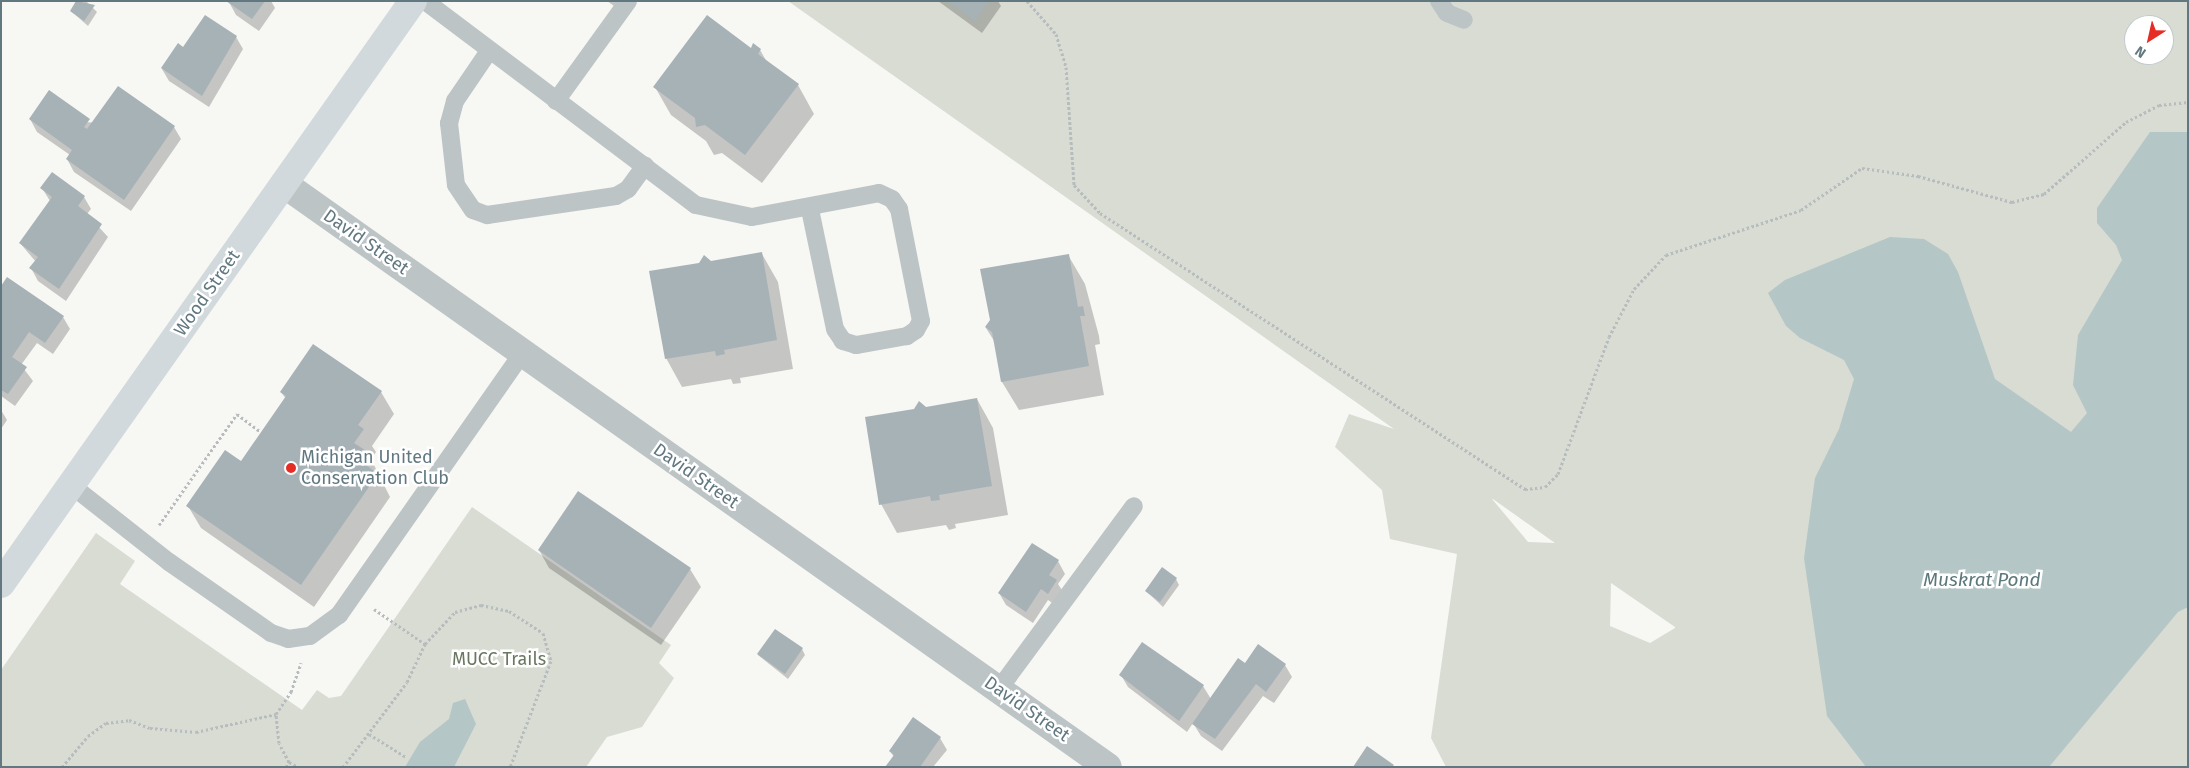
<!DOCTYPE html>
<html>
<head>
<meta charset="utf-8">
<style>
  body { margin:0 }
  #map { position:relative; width:2189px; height:768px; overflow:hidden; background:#f7f7f4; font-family:"Fira Sans",sans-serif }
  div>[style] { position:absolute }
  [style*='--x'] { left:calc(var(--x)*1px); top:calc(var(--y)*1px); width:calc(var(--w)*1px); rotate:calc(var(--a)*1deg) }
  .green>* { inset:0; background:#d8dcd3 }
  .water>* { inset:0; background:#b5c6c7 }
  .shadow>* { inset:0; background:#0003 }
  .building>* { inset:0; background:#a7b2b6 }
  .path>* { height:3px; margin-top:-1.5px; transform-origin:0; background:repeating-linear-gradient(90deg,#b7bcbe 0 2.5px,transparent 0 5px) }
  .lane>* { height:18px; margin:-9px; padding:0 9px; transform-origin:9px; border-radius:9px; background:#bdc4c6 }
  .street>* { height:28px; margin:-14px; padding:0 14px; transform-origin:14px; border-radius:14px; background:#bdc4c6 }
  .secondary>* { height:28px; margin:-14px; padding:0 14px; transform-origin:14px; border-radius:14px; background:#d2d9dc }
  .dots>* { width:14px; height:14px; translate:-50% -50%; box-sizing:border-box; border:2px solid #fff; border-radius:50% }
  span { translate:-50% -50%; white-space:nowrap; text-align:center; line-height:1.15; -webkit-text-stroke:5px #fff; paint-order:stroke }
  .street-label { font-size:18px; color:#617880 }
  .poi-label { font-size:18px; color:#617880 }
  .left { translate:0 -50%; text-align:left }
  .park-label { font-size:18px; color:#697760 }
  .water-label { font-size:19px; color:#5c787b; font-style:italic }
  .frame { position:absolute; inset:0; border:2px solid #617880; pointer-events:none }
  .north { position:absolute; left:2124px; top:15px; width:50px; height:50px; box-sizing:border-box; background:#fff; border:1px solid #c0c9cc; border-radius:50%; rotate:215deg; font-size:14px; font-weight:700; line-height:20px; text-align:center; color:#617880 }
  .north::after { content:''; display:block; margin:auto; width:18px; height:22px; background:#e62d25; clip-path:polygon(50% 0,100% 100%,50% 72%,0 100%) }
</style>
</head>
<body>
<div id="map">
  <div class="green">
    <i style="clip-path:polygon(evenodd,788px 1px,2188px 1px,2188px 767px,1446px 767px,1431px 738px,1457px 554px,1390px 539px,1382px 490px,1335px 447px,1349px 414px,1394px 429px,788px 1px,2134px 25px,2164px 25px,2164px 55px,2134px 55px,2134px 25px,788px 1px,1492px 499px,1493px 499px,1555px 543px,1528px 542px,1492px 499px,788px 1px,1611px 583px,1675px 627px,1675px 628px,1650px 643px,1610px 626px,1611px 583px)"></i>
    <i style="clip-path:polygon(472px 507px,671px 645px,659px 663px,674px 678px,642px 727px,607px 737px,586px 767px,1px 767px,1px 670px,96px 533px,135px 561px,120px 584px,302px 710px,317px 690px,329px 698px,341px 696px)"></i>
  </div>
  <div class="water">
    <i style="clip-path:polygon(2150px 132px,2188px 132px,2188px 607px,2178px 612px,2049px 767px,1866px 767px,1827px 716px,1804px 558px,1815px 478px,1839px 429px,1854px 379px,1844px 360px,1800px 338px,1786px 326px,1768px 293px,1785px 280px,1890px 237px,1924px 239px,1948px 254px,1958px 272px,1995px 379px,2071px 432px,2087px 413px,2073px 385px,2078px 335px,2122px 260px,2116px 245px,2097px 223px,2097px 208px)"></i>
    <i style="clip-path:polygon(465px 699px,476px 724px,454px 767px,405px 767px,420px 742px,449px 719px,453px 703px)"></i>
  </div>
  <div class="shadow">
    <i style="clip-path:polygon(77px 1px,86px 1px,97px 12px,88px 26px,71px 11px)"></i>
    <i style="clip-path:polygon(271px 1px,275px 8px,259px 31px,236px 15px,229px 2px)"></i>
    <i style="clip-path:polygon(607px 1px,618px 1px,614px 6px)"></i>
    <i style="clip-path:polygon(938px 1px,998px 1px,1001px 6px,982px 33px)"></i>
    <i style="clip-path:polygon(236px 37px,243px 49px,209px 107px,169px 81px,162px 69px,184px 48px)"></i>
    <i style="clip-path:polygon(751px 49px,760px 50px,767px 62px,798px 85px,814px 114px,762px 183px,722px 153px,714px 155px,706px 141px,671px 115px,655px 87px)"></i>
    <i style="clip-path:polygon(30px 119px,174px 127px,181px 139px,131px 211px,74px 172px,67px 159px,70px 155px,37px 132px)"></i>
    <i style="clip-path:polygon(42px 188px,84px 197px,91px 209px,87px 214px,108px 237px,66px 301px,38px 281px,31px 268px,36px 262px,20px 243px,50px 201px)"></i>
    <i style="clip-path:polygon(762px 254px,778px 282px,793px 369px,740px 378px,741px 383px,733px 384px,731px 379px,682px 387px,666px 358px)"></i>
    <i style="clip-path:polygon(1068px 255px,1085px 284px,1099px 336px,1100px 344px,1095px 345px,1104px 395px,1019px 410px,1002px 382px,996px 344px,986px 328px)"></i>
    <i style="clip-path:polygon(1px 288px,63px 317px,70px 329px,53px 354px,37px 343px,21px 365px,33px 381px,15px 406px,1px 396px)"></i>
    <i style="clip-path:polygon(281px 392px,381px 392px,394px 414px,372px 446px,376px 452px,371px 459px,390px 497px,314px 607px,201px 528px,188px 506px,241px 463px,286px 399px)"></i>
    <i style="clip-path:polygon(977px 399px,993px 428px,1008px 515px,955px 524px,956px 528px,949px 530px,946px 525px,897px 533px,881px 504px,915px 410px)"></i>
    <i style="clip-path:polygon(1px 410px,7px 420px,1px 429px)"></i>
    <i style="clip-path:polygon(578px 493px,690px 569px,701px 587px,661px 645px,549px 568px,539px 550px)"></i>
    <i style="clip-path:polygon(1032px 544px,1058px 561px,1065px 574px,1058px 584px,1064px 593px,1055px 605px,1048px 600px,1033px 623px,1006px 605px,999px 593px)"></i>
    <i style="clip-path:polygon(1176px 579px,1179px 585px,1163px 607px,1146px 591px)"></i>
    <i style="clip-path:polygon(802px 649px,805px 655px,788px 679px,758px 655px)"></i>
    <i style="clip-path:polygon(1245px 665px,1285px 665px,1292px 677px,1274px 703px,1263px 696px,1222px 751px,1201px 736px,1193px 723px,1187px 732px,1128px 687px,1121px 675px,1203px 686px,1211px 699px)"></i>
    <i style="clip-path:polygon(940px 738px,947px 750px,933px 767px,887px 767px,894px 757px,890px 751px)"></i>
  </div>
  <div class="building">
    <i style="clip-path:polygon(76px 1px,95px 5px,84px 21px,70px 11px)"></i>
    <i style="clip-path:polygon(226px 1px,265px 1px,252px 19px)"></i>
    <i style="clip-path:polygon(947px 1px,989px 1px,975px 21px)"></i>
    <i style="clip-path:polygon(205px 15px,237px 36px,202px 96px,161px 68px,178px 43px,183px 47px)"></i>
    <i style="clip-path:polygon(707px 15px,751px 48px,753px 43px,761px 49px,758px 54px,799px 84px,745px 155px,705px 125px,696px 127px,695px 118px,653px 87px)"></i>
    <i style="clip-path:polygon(118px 86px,175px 126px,124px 200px,66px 159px,72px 150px,29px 119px,49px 90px,90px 119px,84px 127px,87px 129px)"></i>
    <i style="clip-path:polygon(52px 172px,85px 196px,78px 206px,102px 224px,59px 289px,29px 268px,38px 257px,19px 243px,52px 197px,40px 188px)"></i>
    <i style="clip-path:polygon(762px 252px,777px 340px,724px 350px,725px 354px,716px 356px,715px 351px,665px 359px,649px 271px,699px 263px,704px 255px,711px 261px)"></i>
    <i style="clip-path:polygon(1069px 254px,1078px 307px,1083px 306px,1085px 316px,1080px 316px,1089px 366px,1001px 382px,992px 332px,985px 327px,990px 320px,980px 269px)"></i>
    <i style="clip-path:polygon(7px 277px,64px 316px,45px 343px,29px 332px,12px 357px,27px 367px,8px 394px,1px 390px,1px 286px)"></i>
    <i style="clip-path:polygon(313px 344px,382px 391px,358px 425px,364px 429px,354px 443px,368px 452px,362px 462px,378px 474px,301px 585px,186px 506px,225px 450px,241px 461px,286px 396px,280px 392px)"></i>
    <i style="clip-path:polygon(977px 398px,992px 486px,939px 495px,940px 500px,931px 501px,930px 496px,879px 505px,865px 417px,914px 409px,919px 401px,926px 407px)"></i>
    <i style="clip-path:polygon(578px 491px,691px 568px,651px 628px,538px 550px)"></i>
    <i style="clip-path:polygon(1032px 543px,1059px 560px,1049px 575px,1057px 580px,1048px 594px,1041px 589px,1026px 612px,998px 593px)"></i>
    <i style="clip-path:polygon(1162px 567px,1177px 578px,1160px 602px,1145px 591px)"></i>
    <i style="clip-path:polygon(775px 629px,803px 648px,785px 674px,757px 654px)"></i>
    <i style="clip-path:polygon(1142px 642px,1204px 685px,1179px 721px,1119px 675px)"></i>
    <i style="clip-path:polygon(1258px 644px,1286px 664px,1266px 692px,1256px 684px,1215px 739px,1192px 724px,1238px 658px,1245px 663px)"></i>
    <i style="clip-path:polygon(913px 717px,941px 737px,920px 767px,885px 767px,894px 755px,889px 751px)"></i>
    <i style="clip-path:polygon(1367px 746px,1394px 765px,1392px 767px,1353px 767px)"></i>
  </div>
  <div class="path">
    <i style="--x:1027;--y:1;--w:44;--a:48.7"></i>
    <i style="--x:1056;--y:34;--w:34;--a:73"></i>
    <i style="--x:1066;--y:67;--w:118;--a:86.1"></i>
    <i style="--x:1074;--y:185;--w:38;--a:47"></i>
    <i style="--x:1100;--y:213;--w:507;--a:33"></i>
    <i style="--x:1525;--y:489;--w:20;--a:-6"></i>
    <i style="--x:1545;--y:487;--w:18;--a:-45"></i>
    <i style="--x:1558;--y:474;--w:146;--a:-69.6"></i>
    <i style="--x:1609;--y:337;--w:54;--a:-62.5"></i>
    <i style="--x:1634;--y:289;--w:47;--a:-46.7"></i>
    <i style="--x:1666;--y:255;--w:142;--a:-18.4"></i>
    <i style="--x:1801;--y:210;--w:74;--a:-34.5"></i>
    <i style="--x:1862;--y:168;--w:57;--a:8.1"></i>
    <i style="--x:1918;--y:176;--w:98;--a:15.5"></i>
    <i style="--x:2012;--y:202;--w:33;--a:-14"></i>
    <i style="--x:2044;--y:194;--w:109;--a:-41.3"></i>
    <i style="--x:2126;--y:122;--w:37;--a:-27"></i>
    <i style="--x:2159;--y:105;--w:29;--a:-6"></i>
    <i style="--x:159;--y:525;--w:136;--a:-54.9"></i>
    <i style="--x:237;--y:414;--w:30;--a:37"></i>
    <i style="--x:374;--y:609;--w:62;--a:34.5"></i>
    <i style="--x:369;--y:734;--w:44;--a:31.9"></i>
    <i style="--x:289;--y:762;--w:10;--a:29"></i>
    <i style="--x:62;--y:767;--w:40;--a:-50"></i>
    <i style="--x:88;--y:736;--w:22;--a:-36"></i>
    <i style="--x:106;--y:723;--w:23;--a:-7"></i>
    <i style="--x:129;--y:720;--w:22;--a:21"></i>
    <i style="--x:150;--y:728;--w:46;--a:5"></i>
    <i style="--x:196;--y:732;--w:82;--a:-12.7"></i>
    <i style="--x:286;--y:767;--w:6;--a:-59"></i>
    <i style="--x:289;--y:762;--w:21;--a:-118"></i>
    <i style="--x:279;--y:743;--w:29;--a:-96"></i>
    <i style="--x:276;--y:714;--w:27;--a:-56"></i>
    <i style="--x:291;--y:692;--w:31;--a:-71"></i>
    <i style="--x:343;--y:767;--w:106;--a:-53"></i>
    <i style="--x:407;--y:682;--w:42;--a:-64.7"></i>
    <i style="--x:425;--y:644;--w:44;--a:-46.8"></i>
    <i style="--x:455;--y:612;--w:27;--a:-15"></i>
    <i style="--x:481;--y:605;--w:29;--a:12"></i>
    <i style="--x:509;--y:611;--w:40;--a:32.9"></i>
    <i style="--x:543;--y:633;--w:29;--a:74"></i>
    <i style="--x:551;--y:661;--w:114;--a:111.1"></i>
  </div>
  <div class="lane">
    <i style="--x:425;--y:1;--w:339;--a:37"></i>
    <i style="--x:696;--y:205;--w:57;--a:12.1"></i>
    <i style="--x:752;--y:217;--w:129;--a:-10.7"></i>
    <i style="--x:879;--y:193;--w:14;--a:25"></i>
    <i style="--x:892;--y:199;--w:12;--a:55"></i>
    <i style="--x:899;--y:209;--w:114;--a:78.9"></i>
    <i style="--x:921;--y:321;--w:10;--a:119"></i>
    <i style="--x:916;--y:330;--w:11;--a:146"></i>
    <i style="--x:907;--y:336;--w:52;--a:170"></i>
    <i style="--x:856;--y:345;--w:14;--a:-163"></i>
    <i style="--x:843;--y:341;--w:14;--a:-124"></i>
    <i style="--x:835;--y:329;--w:123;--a:-101.8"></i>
    <i style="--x:1439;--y:1;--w:14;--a:56"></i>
    <i style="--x:1447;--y:13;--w:18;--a:22"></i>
    <i style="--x:489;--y:51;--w:60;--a:124.2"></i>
    <i style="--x:455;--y:101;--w:23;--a:105"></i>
    <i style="--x:449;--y:123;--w:62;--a:83.6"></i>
    <i style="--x:456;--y:185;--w:30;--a:56"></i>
    <i style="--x:473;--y:210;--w:15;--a:20"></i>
    <i style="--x:487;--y:215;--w:130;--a:-8.4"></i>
    <i style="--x:616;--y:196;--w:14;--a:-30"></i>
    <i style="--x:628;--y:189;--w:29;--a:-54"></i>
    <i style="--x:556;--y:101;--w:123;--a:-54.2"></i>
    <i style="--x:71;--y:485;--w:125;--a:38.2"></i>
    <i style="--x:169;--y:562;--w:124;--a:34.8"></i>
    <i style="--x:271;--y:633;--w:18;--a:19"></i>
    <i style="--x:288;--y:639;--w:22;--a:-8"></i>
    <i style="--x:310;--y:636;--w:36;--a:-36"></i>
    <i style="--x:339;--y:615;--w:319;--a:-55"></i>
    <i style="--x:999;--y:689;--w:227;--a:-53.6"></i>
  </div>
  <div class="street">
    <i style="--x:284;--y:184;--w:1009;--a:35.28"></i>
  </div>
  <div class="secondary">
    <i style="--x:1;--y:584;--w:714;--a:-54.75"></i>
  </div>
  <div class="dots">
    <i style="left:291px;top:468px;background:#e62d25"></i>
  </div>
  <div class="street-label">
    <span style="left:366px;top:242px;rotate:35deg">David Street</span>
    <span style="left:207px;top:293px;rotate:-55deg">Wood Street</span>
    <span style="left:696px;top:476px;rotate:35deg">David Street</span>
    <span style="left:1027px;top:709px;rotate:35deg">David Street</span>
  </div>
  <div class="poi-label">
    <span class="left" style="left:301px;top:468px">Michigan United<br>Conservation Club</span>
  </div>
  <div class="park-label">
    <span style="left:499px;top:659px">MUCC Trails</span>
  </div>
  <div class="water-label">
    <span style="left:1982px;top:580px">Muskrat Pond</span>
  </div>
  <div class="frame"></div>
  <div class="north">N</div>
</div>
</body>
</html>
